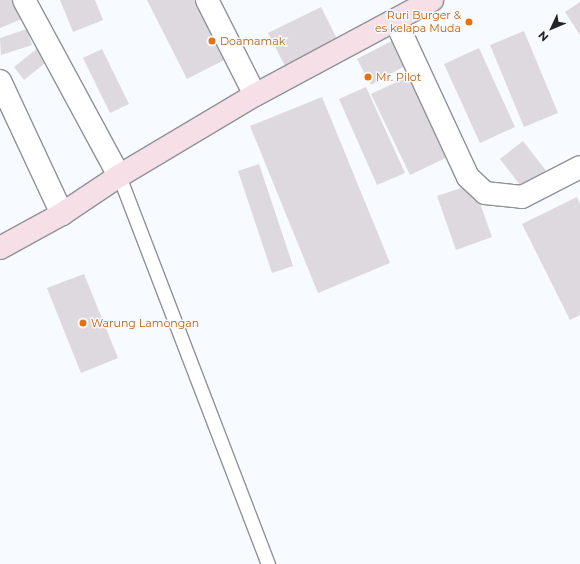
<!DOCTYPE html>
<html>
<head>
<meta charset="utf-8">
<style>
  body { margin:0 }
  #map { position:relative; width:580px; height:564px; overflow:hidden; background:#f7faff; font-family:Montserrat,sans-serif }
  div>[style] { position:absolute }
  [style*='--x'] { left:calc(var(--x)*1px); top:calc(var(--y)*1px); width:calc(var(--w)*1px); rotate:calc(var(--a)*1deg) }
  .building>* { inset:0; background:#ddd9de }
  .roads { filter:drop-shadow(1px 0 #8f9298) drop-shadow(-1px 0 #8f9298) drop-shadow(0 1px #8f9298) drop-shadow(0 -1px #8f9298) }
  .service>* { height:13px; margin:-6.5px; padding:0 6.5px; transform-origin:6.5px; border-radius:6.5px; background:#fff }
  .minor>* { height:22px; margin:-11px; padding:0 11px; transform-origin:11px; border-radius:11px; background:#fff }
  .secondary>* { height:22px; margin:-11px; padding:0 11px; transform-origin:11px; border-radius:11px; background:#f6dfe7 }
  .dots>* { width:11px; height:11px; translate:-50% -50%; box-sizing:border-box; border:2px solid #f7faff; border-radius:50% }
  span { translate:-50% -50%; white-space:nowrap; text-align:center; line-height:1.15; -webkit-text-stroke:3px #f7faff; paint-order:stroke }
  .food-label { font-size:11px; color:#c56008 }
  .right { translate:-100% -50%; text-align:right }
  .left { translate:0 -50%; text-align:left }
  .north { position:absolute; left:532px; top:8px; width:40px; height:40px; -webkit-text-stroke:3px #f7faff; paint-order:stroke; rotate:226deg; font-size:11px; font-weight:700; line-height:16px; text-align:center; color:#232426 }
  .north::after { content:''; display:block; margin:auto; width:14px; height:18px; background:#232426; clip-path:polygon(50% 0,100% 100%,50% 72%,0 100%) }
</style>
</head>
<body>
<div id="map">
  <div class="building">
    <i style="clip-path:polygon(0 0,14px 0,22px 19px,0 28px)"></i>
    <i style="clip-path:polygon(60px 0,95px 0,103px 20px,73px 32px)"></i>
    <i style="clip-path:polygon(147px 0,196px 0,226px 59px,187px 79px)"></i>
    <i style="clip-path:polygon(580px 2px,580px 35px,565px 12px)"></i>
    <i style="clip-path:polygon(321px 7px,337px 39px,285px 66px,268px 33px)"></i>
    <i style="clip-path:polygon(27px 29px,32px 45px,1px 55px,0 38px)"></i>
    <i style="clip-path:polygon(524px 31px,558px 113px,524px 127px,490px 45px)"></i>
    <i style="clip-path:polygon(399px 37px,412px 62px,371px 85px,357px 59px)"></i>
    <i style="clip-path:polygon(39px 47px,49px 60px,24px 80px,14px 67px)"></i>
    <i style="clip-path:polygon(479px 48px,515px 127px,480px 143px,444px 64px)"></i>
    <i style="clip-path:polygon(102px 49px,129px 104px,110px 113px,83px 58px)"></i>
    <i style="clip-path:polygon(416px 73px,454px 154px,410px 175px,371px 94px)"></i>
    <i style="clip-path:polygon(366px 87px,405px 173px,377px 185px,339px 99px)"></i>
    <i style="clip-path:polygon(322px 97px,390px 263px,318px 293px,250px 126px)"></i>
    <i style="clip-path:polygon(523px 141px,550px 176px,527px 194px,500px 159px)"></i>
    <i style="clip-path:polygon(259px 164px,293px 266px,272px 273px,238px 171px)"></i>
    <i style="clip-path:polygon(473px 184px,492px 237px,456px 250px,437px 196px)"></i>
    <i style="clip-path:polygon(577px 197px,580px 204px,580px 315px,570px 320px,522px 224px)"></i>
    <i style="clip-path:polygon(84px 274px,118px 358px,81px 373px,47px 288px)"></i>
  </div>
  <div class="roads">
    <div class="service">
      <i style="--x:119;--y:176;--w:416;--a:69"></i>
    </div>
    <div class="minor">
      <i style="--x:24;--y:0;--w:200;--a:61.6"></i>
      <i style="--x:207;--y:0;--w:106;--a:63.2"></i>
      <i style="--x:396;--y:22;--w:171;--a:65.1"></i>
      <i style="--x:468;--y:177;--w:23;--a:43"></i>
      <i style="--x:485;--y:193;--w:37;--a:6"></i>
      <i style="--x:522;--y:197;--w:65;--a:-27.3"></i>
      <i style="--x:0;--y:81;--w:147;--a:65"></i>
    </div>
    <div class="secondary">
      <i style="--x:0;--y:248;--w:71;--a:-28.7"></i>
      <i style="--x:62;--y:214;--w:69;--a:-33.7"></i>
      <i style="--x:119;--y:176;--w:158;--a:-30.8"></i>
      <i style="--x:255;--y:95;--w:201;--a:-28.2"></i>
    </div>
  </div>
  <div class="dots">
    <i style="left:469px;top:22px;background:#e8710a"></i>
    <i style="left:212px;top:41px;background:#e8710a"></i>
    <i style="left:368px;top:77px;background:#e8710a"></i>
    <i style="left:83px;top:323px;background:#e8710a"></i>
  </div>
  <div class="food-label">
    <span class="right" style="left:461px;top:22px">Ruri Burger &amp;<br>es kelapa Muda</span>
    <span class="left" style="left:220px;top:41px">Doamamak</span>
    <span class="left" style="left:376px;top:77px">Mr. Pilot</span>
    <span class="left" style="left:91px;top:323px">Warung Lamongan</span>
  </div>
  <div class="north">N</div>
</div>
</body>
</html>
